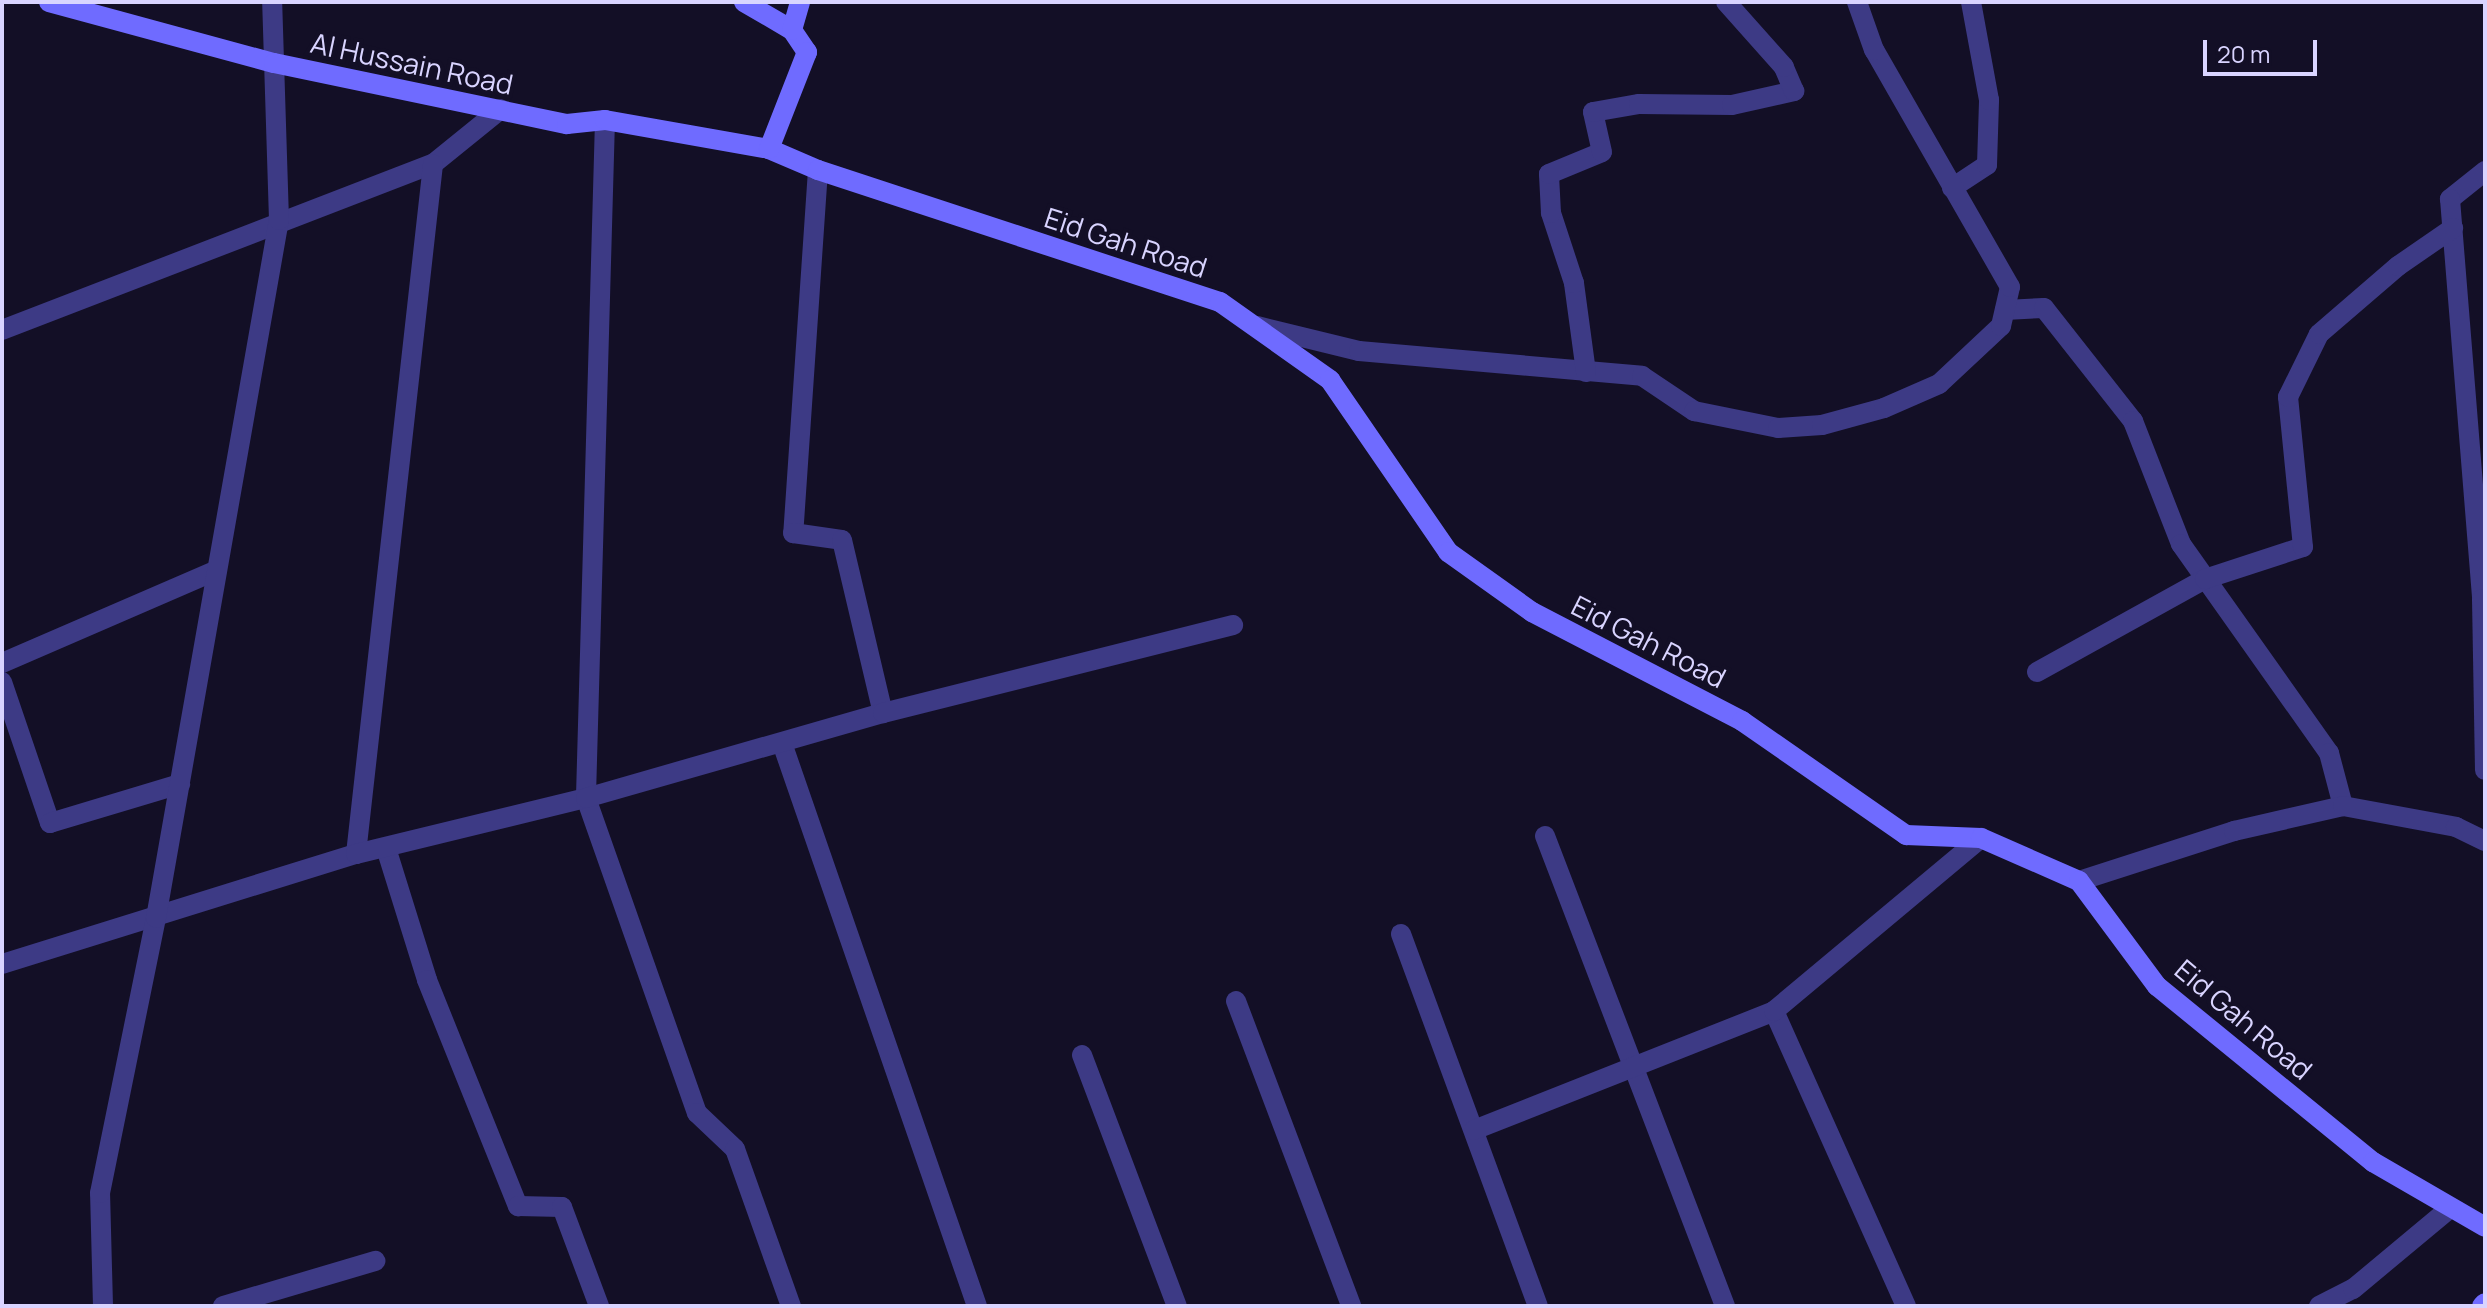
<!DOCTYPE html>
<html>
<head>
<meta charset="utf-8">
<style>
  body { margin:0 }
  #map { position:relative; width:2487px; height:1308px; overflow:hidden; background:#130f26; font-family:Manrope,sans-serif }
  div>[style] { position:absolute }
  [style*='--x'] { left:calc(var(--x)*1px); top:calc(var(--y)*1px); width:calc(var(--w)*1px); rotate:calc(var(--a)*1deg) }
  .street>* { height:20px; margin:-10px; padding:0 10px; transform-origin:10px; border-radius:10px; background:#3d3a85 }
  .secondary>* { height:20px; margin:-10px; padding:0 10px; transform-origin:10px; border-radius:10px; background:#6f6bff }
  span { translate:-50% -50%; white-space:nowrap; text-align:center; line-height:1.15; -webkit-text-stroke:8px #130f26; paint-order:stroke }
  .street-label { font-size:28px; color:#d9d4ff }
  .frame { position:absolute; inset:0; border:4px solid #d9d4ff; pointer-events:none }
  .scale { position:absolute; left:2203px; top:40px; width:114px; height:36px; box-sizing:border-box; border:4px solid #d9d4ff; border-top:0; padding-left:10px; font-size:24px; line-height:28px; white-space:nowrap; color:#d9d4ff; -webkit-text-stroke:6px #130f26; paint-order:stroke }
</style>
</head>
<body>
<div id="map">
  <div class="street">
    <i style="--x:605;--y:120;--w:678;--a:91.61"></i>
    <i style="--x:586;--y:798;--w:334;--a:70.6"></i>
    <i style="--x:697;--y:1113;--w:52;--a:43.5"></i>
    <i style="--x:735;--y:1149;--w:167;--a:70.4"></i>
    <i style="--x:818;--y:170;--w:364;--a:93.9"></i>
    <i style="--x:793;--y:533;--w:49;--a:8.1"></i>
    <i style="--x:842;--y:540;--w:178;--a:76.7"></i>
    <i style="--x:2485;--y:171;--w:45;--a:141.3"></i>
    <i style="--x:2450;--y:199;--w:401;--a:85.4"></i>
    <i style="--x:2482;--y:599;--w:171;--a:89"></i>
    <i style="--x:1952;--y:188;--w:42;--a:-33.3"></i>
    <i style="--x:1987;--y:165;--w:65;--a:-88.2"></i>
    <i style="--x:1989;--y:100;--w:100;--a:-100.4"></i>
    <i style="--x:2005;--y:310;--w:39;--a:-3"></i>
    <i style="--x:2044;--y:308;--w:144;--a:51.8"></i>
    <i style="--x:2133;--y:421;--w:132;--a:68.7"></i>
    <i style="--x:2181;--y:544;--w:256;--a:54.7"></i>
    <i style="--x:2329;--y:753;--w:55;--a:75.2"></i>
    <i style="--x:1257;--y:326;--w:105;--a:13.8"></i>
    <i style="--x:1359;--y:351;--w:284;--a:5"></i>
    <i style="--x:1642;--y:376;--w:63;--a:33.9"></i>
    <i style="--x:1694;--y:411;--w:86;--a:11.4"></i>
    <i style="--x:1778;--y:428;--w:44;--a:-3.9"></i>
    <i style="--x:1822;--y:425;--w:64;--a:-15.3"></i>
    <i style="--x:1884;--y:408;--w:60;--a:-23.6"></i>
    <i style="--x:1939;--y:384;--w:85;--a:-43.1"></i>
    <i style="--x:2001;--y:326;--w:40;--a:-77"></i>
    <i style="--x:2010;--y:287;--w:273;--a:-119.8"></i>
    <i style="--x:1874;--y:50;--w:51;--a:-109.5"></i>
    <i style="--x:2;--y:330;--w:462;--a:-21.1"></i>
    <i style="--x:433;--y:164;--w:87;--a:-39"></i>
    <i style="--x:1586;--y:372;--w:90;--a:-97.7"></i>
    <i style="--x:1574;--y:283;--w:74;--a:-108.2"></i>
    <i style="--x:1551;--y:213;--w:39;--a:-93"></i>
    <i style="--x:1549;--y:174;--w:57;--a:-22.5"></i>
    <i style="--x:1602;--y:152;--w:41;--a:-102.7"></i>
    <i style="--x:1593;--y:112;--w:47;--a:-9.9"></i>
    <i style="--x:1639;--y:104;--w:93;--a:0.6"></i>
    <i style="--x:1732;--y:105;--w:64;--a:-12.7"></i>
    <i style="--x:1794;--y:91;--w:26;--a:-113"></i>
    <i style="--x:1784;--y:67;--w:87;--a:-131.7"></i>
    <i style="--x:2;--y:663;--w:234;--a:-23.4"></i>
    <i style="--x:2037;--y:672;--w:192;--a:-29"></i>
    <i style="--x:2205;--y:579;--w:103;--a:-18.1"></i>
    <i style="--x:2303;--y:547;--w:151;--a:-95.7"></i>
    <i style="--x:2288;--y:397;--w:70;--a:-63.8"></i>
    <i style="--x:2319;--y:334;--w:104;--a:-40.7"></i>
    <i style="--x:2398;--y:266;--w:67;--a:-34.6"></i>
    <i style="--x:2;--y:682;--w:149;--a:71.2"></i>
    <i style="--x:50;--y:823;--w:136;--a:-16.7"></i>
    <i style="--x:782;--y:743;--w:596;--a:70.9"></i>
    <i style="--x:1545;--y:836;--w:503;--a:69.04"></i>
    <i style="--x:386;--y:848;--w:138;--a:72.7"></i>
    <i style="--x:427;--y:980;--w:244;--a:68.1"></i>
    <i style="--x:518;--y:1206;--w:44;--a:1.3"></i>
    <i style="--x:562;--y:1207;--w:106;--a:69.5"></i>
    <i style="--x:356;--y:854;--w:694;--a:-83.63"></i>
    <i style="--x:2079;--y:881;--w:163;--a:-17.9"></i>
    <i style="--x:2234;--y:831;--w:112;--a:-12.9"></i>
    <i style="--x:2343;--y:806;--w:115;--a:10.5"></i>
    <i style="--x:2456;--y:827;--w:32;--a:26"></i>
    <i style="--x:1401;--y:934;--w:396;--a:69.8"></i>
    <i style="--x:2;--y:964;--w:371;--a:-17.3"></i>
    <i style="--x:356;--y:854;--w:237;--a:-13.7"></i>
    <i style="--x:586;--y:798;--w:309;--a:-16"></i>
    <i style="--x:883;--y:713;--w:361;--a:-14.1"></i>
    <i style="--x:1236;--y:1001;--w:326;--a:69.3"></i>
    <i style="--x:1774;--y:1011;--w:323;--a:65.9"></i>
    <i style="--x:1082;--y:1055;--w:268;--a:69.3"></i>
    <i style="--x:1474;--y:1130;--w:323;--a:-21.6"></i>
    <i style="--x:1774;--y:1011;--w:270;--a:-39.9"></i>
    <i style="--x:103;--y:1306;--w:113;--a:-91.5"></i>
    <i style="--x:100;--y:1193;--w:281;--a:-78.5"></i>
    <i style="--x:156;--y:918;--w:709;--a:-80.01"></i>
    <i style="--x:279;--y:220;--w:218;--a:-91.8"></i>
    <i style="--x:223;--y:1306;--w:159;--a:-16.5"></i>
    <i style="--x:2319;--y:1306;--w:38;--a:-27"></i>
    <i style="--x:2353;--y:1289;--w:125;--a:-39.8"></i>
  </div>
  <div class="secondary">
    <i style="--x:49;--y:2;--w:233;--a:15.2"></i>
    <i style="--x:274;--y:63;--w:299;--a:11.8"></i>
    <i style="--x:567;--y:124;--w:38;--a:-6"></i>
    <i style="--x:605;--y:120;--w:167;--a:10"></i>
    <i style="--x:769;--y:149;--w:53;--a:23.2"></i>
    <i style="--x:818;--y:170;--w:423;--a:18.2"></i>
    <i style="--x:1220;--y:302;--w:135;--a:35.3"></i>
    <i style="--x:1330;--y:380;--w:209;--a:55.5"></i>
    <i style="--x:1448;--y:552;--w:103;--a:35.5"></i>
    <i style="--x:1532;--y:612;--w:237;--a:27.4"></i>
    <i style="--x:1742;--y:721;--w:200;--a:34.8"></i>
    <i style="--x:1906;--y:835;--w:75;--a:2.3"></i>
    <i style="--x:1981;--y:838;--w:107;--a:23.7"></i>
    <i style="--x:2079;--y:881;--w:131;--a:53.4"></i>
    <i style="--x:2157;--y:986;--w:279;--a:39.2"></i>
    <i style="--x:2373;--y:1162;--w:129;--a:30.1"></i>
    <i style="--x:744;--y:2;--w:56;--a:30.3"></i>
    <i style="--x:792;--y:30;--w:27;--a:56"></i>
    <i style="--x:807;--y:52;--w:104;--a:111.4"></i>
    <i style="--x:792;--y:30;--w:29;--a:-74"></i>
    <i style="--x:2482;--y:1306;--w:4;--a:-45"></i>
  </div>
  <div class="street-label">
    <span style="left:412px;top:63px;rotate:12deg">Al Hussain Road</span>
    <span style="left:1126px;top:242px;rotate:18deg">Eid Gah Road</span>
    <span style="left:1649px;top:641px;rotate:27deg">Eid Gah Road</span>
    <span style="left:2244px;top:1019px;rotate:40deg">Eid Gah Road</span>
  </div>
  <div class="frame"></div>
  <div class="scale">20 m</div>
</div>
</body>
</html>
